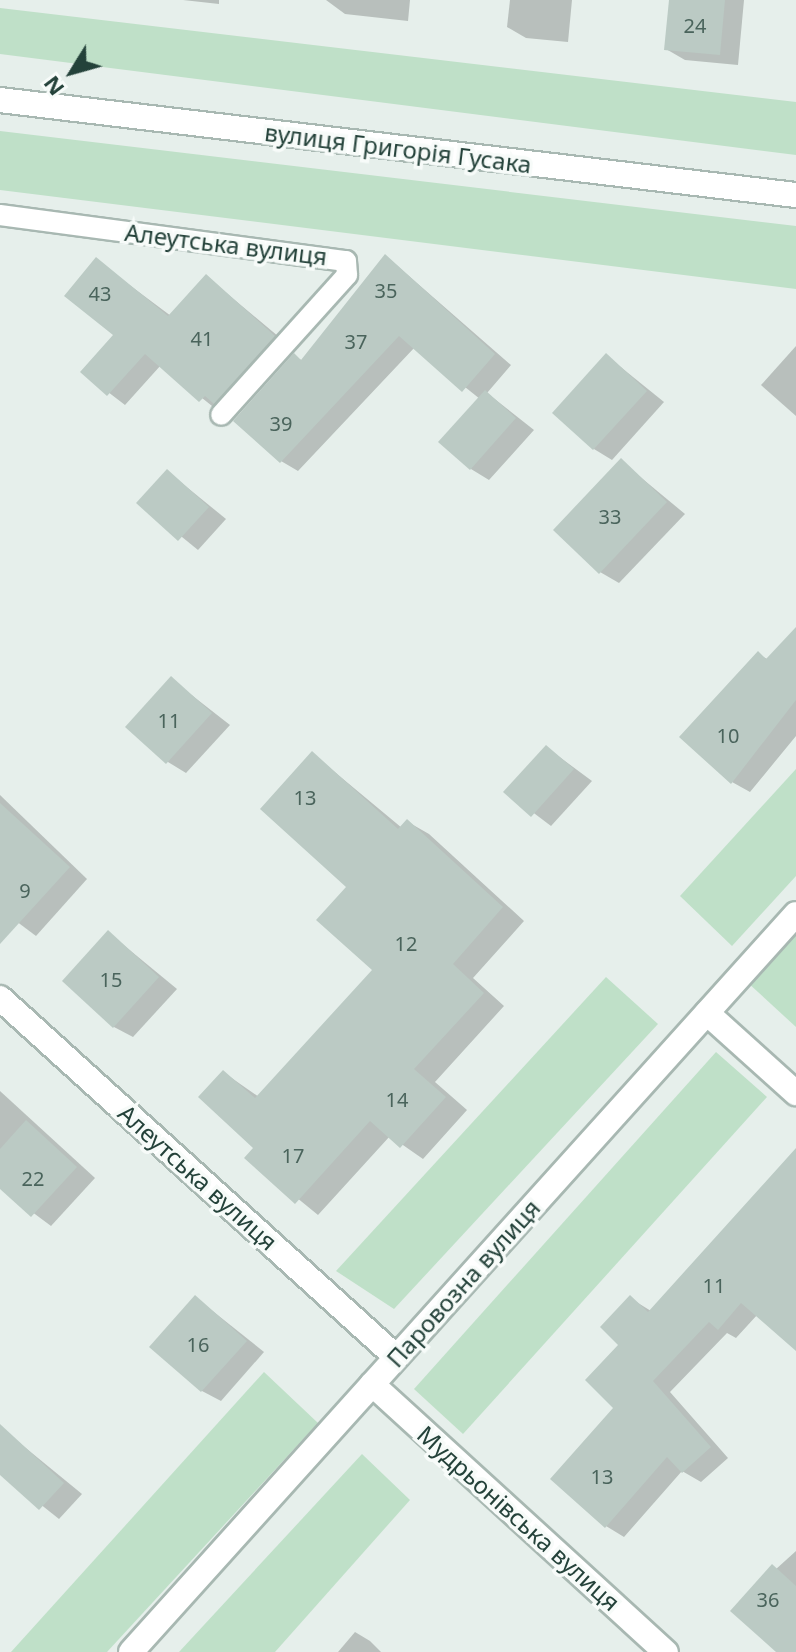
<!DOCTYPE html>
<html>
<head>
<meta charset="utf-8">
<style>
  body { margin:0 }
  #map { position:relative; width:796px; height:1652px; overflow:hidden; background:#e6efeb; font-family:"Noto Sans",sans-serif }
  div>[style] { position:absolute }
  [style*='--x'] { left:calc(var(--x)*1px); top:calc(var(--y)*1px); width:calc(var(--w)*1px); rotate:calc(var(--a)*1deg) }
  .green>* { inset:0; background:#bfe0c8 }
  .shadow>* { inset:0; background:#0003 }
  .building>* { inset:0; background:#bbcac4 }
  .roads { filter:drop-shadow(2px 0 #a8b8b2) drop-shadow(-2px 0 #a8b8b2) drop-shadow(0 2px #a8b8b2) drop-shadow(0 -2px #a8b8b2) }
  .service>* { height:20px; margin:-10px; padding:0 10px; transform-origin:10px; border-radius:10px; background:#fff }
  .minor>* { height:24px; margin:-12px; padding:0 12px; transform-origin:12px; border-radius:12px; background:#fff }
  span { translate:-50% -50%; white-space:nowrap; text-align:center; line-height:1.15; -webkit-text-stroke:7px #f7fbf9; paint-order:stroke }
  .number-label { font-size:20px; color:#4a645c }
  .number-label span { -webkit-text-stroke-width:0 }
  .street-label { font-size:24px; color:#24423a }
  .north { position:absolute; left:32px; top:32px; width:80px; height:80px; -webkit-text-stroke:6px #f7fbf9; paint-order:stroke; rotate:233deg; font-size:22px; font-weight:700; line-height:32px; text-align:center; color:#24423a }
  .north::after { content:''; display:block; margin:auto; width:28px; height:36px; background:#24423a; clip-path:polygon(50% 0,100% 100%,50% 72%,0 100%) }
</style>
</head>
<body>
<div id="map">
  <div class="green">
    <i style="clip-path:polygon(0 8px,796px 102px,796px 155px,0 54px)"></i>
    <i style="clip-path:polygon(0 131px,796px 226px,796px 289px,0 190px)"></i>
    <i style="clip-path:polygon(796px 769px,796px 876px,732px 946px,680px 896px)"></i>
    <i style="clip-path:polygon(796px 929px,796px 1027px,747px 982px)"></i>
    <i style="clip-path:polygon(606px 977px,658px 1024px,394px 1309px,336px 1271px)"></i>
    <i style="clip-path:polygon(716px 1052px,767px 1097px,463px 1434px,414px 1389px)"></i>
    <i style="clip-path:polygon(264px 1372px,318px 1423px,107px 1652px,11px 1652px)"></i>
    <i style="clip-path:polygon(362px 1454px,410px 1500px,275px 1652px,179px 1652px)"></i>
  </div>
  <div class="shadow">
    <i style="clip-path:polygon(183px 0,219px 0,219px 4px)"></i>
    <i style="clip-path:polygon(326px 0,410px 0,408px 21px,345px 14px)"></i>
    <i style="clip-path:polygon(510px 0,572px 0,568px 42px,526px 38px,507px 27px)"></i>
    <i style="clip-path:polygon(671px 0,744px 0,738px 65px,685px 60px,666px 49px)"></i>
    <i style="clip-path:polygon(386px 256px,511px 365px,487px 393px,534px 430px,489px 480px,471px 469px,480px 399px,415px 347px,298px 471px,281px 461px,294px 356px,303px 361px)"></i>
    <i style="clip-path:polygon(96px 260px,171px 316px,206px 276px,291px 347px,217px 410px,161px 365px,125px 405px,82px 372px,116px 334px)"></i>
    <i style="clip-path:polygon(796px 346px,796px 416px,761px 385px)"></i>
    <i style="clip-path:polygon(607px 356px,664px 402px,612px 460px,594px 449px)"></i>
    <i style="clip-path:polygon(621px 461px,685px 514px,619px 583px,600px 572px)"></i>
    <i style="clip-path:polygon(167px 471px,226px 519px,198px 550px,139px 502px)"></i>
    <i style="clip-path:polygon(796px 630px,796px 736px,750px 792px,732px 782px,758px 654px,769px 660px)"></i>
    <i style="clip-path:polygon(171px 679px,230px 725px,186px 773px,168px 762px)"></i>
    <i style="clip-path:polygon(546px 747px,592px 781px,551px 826px,506px 792px)"></i>
    <i style="clip-path:polygon(313px 754px,402px 828px,408px 822px,429px 834px,524px 921px,473px 978px,504px 1006px,435px 1082px,467px 1110px,423px 1159px,390px 1136px,318px 1215px,247px 1157px,256px 1148px,223px 1072px,259px 1097px,374px 970px)"></i>
    <i style="clip-path:polygon(0 795px,87px 879px,36px 936px,0 909px)"></i>
    <i style="clip-path:polygon(109px 933px,177px 989px,133px 1037px,114px 1027px)"></i>
    <i style="clip-path:polygon(0 1091px,95px 1178px,51px 1226px,0 1188px)"></i>
    <i style="clip-path:polygon(796px 1154px,796px 1348px,758px 1314px,736px 1338px,727px 1333px,670px 1392px,728px 1458px,701px 1482px,682px 1471px,624px 1537px,606px 1526px,630px 1298px,651px 1311px)"></i>
    <i style="clip-path:polygon(195px 1297px,264px 1352px,221px 1401px,202px 1391px)"></i>
    <i style="clip-path:polygon(5px 1431px,82px 1494px,59px 1519px,0 1472px)"></i>
    <i style="clip-path:polygon(796px 1551px,796px 1652px,779px 1652px,744px 1598px)"></i>
    <i style="clip-path:polygon(355px 1632px,370px 1641px,381px 1652px,338px 1652px)"></i>
  </div>
  <div class="building">
    <i style="clip-path:polygon(669px 0,725px 0,720px 55px,664px 50px)"></i>
    <i style="clip-path:polygon(385px 254px,495px 354px,462px 392px,399px 336px,280px 463px,233px 421px,294px 353px,301px 360px)"></i>
    <i style="clip-path:polygon(96px 257px,168px 316px,206px 274px,275px 336px,214px 404px,205px 396px,199px 402px,145px 354px,107px 396px,80px 372px,113px 335px,64px 296px)"></i>
    <i style="clip-path:polygon(606px 353px,647px 391px,593px 450px,552px 413px)"></i>
    <i style="clip-path:polygon(485px 390px,516px 418px,470px 470px,438px 442px)"></i>
    <i style="clip-path:polygon(621px 458px,667px 502px,599px 574px,553px 530px)"></i>
    <i style="clip-path:polygon(167px 469px,209px 507px,178px 541px,136px 503px)"></i>
    <i style="clip-path:polygon(796px 627px,796px 700px,731px 784px,679px 737px,758px 651px,766px 659px)"></i>
    <i style="clip-path:polygon(171px 676px,212px 713px,166px 764px,125px 727px)"></i>
    <i style="clip-path:polygon(546px 745px,574px 769px,531px 817px,503px 792px)"></i>
    <i style="clip-path:polygon(312px 751px,398px 829px,407px 819px,503px 907px,453px 964px,484px 993px,414px 1069px,446px 1097px,400px 1148px,370px 1121px,295px 1204px,244px 1158px,253px 1148px,198px 1097px,223px 1070px,255px 1098px,372px 970px,316px 920px,346px 887px,260px 809px)"></i>
    <i style="clip-path:polygon(0 803px,70px 867px,0 944px)"></i>
    <i style="clip-path:polygon(108px 930px,159px 977px,113px 1028px,62px 981px)"></i>
    <i style="clip-path:polygon(26px 1120px,77px 1167px,31px 1217px,0 1189px,0 1149px)"></i>
    <i style="clip-path:polygon(796px 1148px,796px 1351px,741px 1303px,718px 1330px,709px 1322px,653px 1381px,711px 1447px,682px 1473px,667px 1457px,605px 1528px,550px 1479px,613px 1408px,585px 1380px,618px 1345px,600px 1327px,630px 1295px,648px 1312px)"></i>
    <i style="clip-path:polygon(195px 1295px,247px 1341px,201px 1392px,149px 1347px)"></i>
    <i style="clip-path:polygon(0 1424px,64px 1483px,39px 1510px,0 1475px)"></i>
    <i style="clip-path:polygon(772px 1564px,796px 1586px,796px 1652px,776px 1652px,730px 1611px)"></i>
  </div>
  <div class="roads">
    <div class="service">
      <i style="--x:0;--y:215;--w:349;--a:7.6"></i>
      <i style="--x:346;--y:261;--w:14;--a:86"></i>
      <i style="--x:347;--y:275;--w:188;--a:132"></i>
    </div>
    <div class="minor">
      <i style="--x:0;--y:100;--w:802;--a:6.81"></i>
      <i style="--x:0;--y:998;--w:535;--a:42.19"></i>
      <i style="--x:707;--y:1013;--w:120;--a:42"></i>
      <i style="--x:372;--y:1384;--w:398;--a:42.4"></i>
      <i style="--x:131;--y:1652;--w:993;--a:-47.98"></i>
    </div>
  </div>
  <div class="number-label">
    <span style="left:695px;top:25px">24</span>
    <span style="left:386px;top:290px">35</span>
    <span style="left:100px;top:293px">43</span>
    <span style="left:202px;top:338px">41</span>
    <span style="left:356px;top:341px">37</span>
    <span style="left:281px;top:423px">39</span>
    <span style="left:610px;top:516px">33</span>
    <span style="left:169px;top:720px">11</span>
    <span style="left:728px;top:735px">10</span>
    <span style="left:305px;top:797px">13</span>
    <span style="left:25px;top:890px">9</span>
    <span style="left:406px;top:943px">12</span>
    <span style="left:111px;top:979px">15</span>
    <span style="left:397px;top:1099px">14</span>
    <span style="left:293px;top:1155px">17</span>
    <span style="left:33px;top:1178px">22</span>
    <span style="left:714px;top:1285px">11</span>
    <span style="left:198px;top:1344px">16</span>
    <span style="left:602px;top:1476px">13</span>
    <span style="left:768px;top:1599px">36</span>
  </div>
  <div class="street-label">
    <span style="left:398px;top:148px;rotate:7deg">вулиця Григорія Гусака</span>
    <span style="left:226px;top:244px;rotate:7deg">Алеутська вулиця</span>
    <span style="left:198px;top:1177px;rotate:42deg">Алеутська вулиця</span>
    <span style="left:463px;top:1283px;rotate:-48deg">Паровозна вулиця</span>
    <span style="left:519px;top:1518px;rotate:42deg">Мудрьонівська вулиця</span>
  </div>
  <div class="north">N</div>
</div>
</body>
</html>
